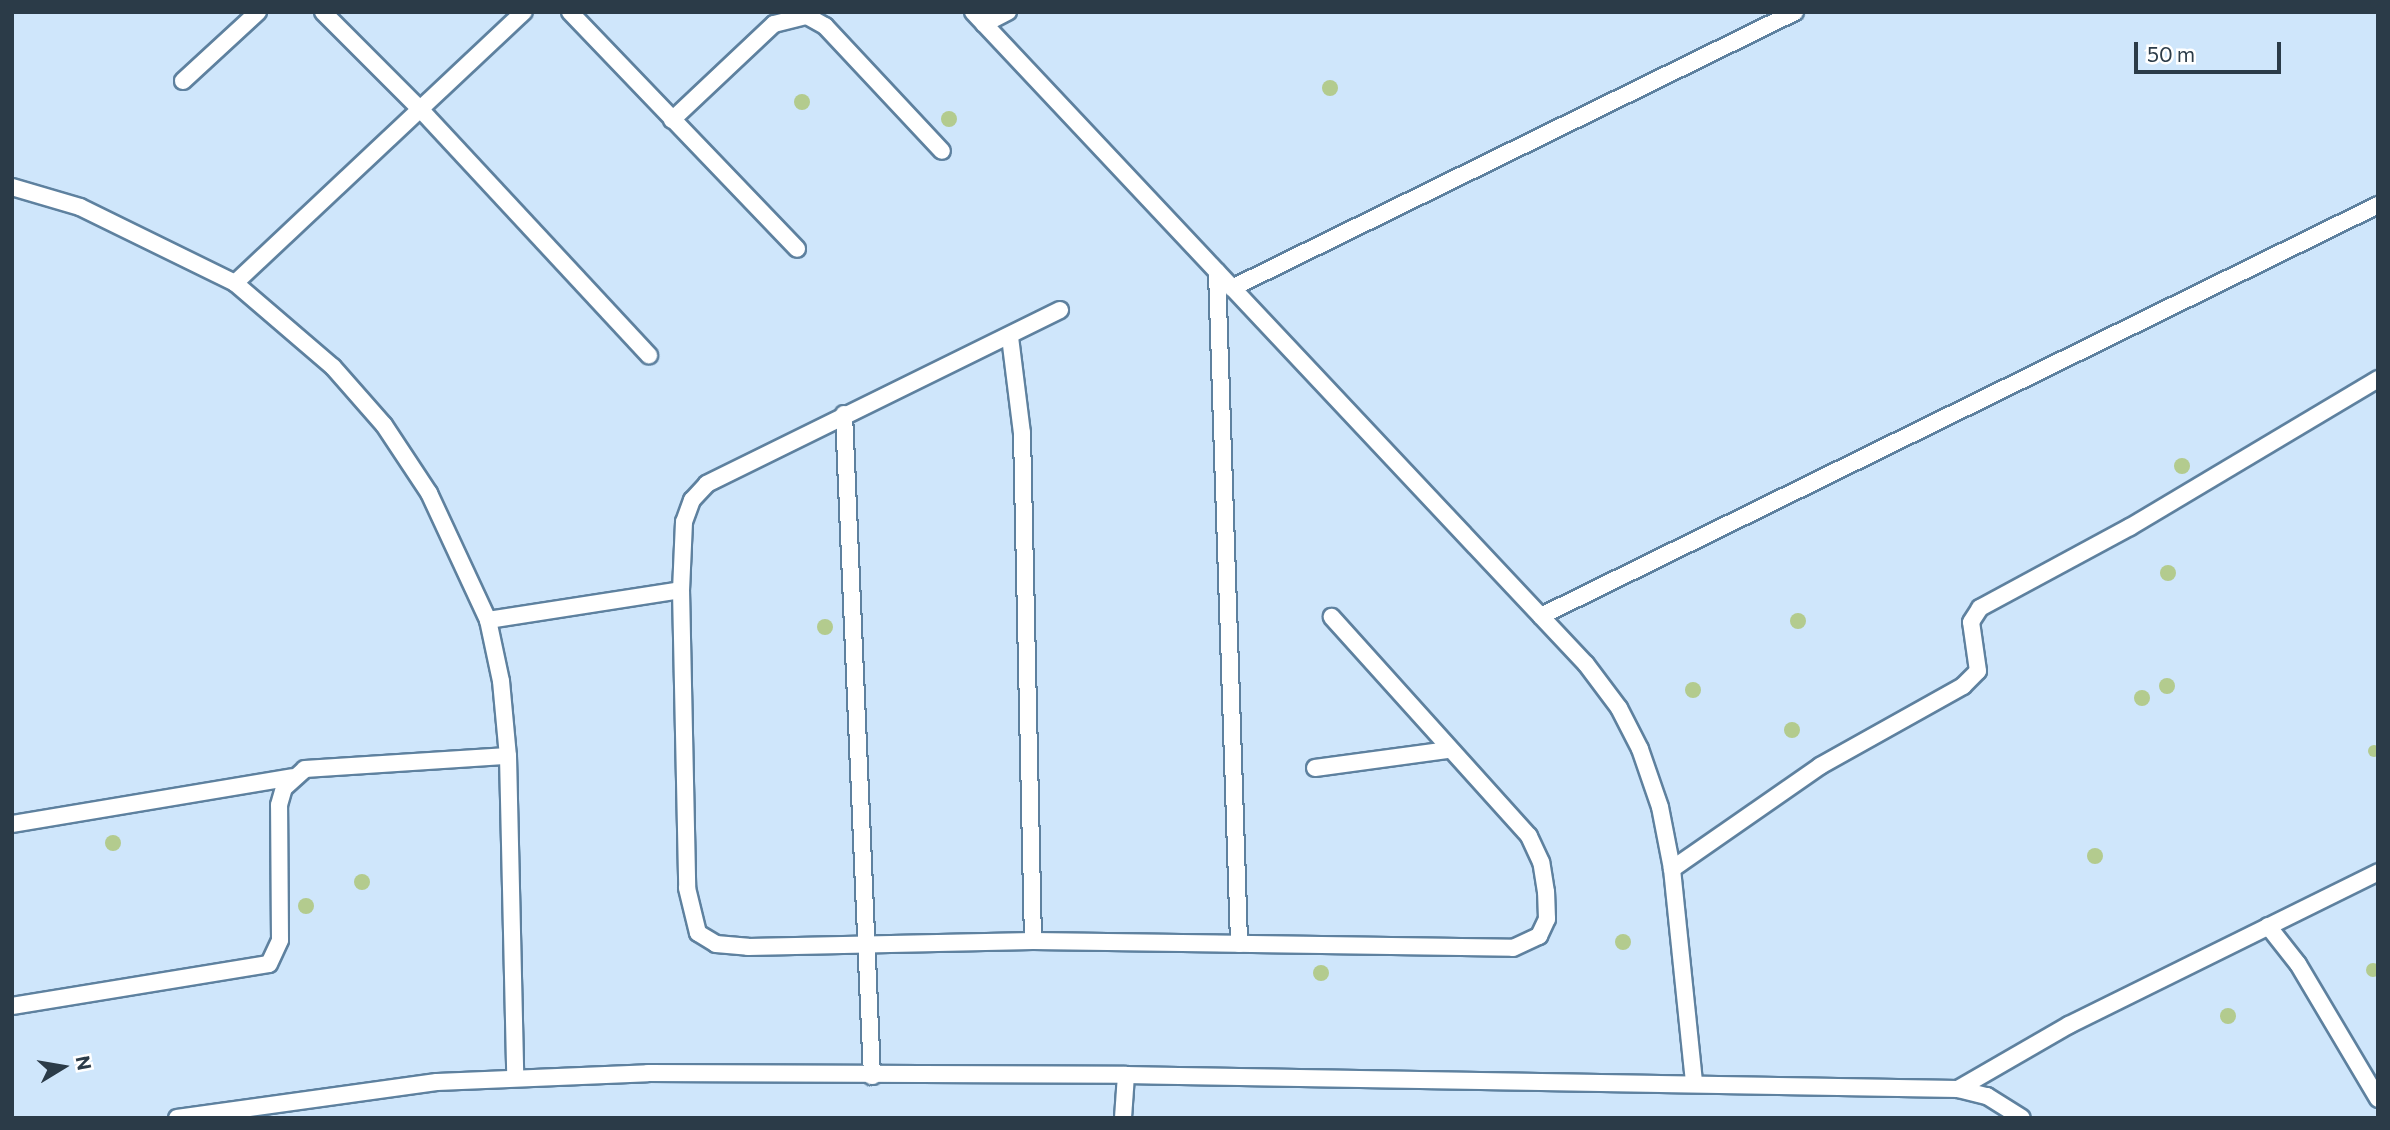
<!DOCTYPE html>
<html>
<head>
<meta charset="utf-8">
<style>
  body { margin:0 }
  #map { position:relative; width:2390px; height:1130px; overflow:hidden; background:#cfe6fb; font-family:Commissioner,sans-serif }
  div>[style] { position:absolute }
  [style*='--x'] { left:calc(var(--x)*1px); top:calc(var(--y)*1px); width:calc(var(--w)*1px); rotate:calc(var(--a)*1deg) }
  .building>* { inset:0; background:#b3cb8e }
  .round { border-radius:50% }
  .roads { filter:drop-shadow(2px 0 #5e819f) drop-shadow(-2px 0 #5e819f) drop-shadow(0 2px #5e819f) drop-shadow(0 -2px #5e819f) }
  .minor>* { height:16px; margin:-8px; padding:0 8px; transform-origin:8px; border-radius:8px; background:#fff }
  span { translate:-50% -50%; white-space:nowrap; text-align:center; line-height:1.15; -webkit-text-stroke:6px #fff; paint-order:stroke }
  .frame { position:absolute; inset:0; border:14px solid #2b3b48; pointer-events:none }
  .north { position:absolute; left:28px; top:1032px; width:70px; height:70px; -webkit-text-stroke:5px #fff; paint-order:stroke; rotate:79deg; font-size:19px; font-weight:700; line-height:28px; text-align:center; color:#2b3b48 }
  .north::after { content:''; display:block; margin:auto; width:24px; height:32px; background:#2b3b48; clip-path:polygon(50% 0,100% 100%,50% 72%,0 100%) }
  .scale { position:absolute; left:2134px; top:42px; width:147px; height:32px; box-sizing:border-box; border:4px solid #2b3b48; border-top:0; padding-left:9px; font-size:21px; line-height:24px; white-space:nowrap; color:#2b3b48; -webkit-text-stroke:5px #fff; paint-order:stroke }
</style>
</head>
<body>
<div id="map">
  <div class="building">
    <i class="round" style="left:1322px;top:80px;width:16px;height:16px"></i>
    <i class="round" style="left:794px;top:94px;width:16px;height:16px"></i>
    <i class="round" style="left:941px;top:111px;width:16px;height:16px"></i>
    <i class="round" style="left:2174px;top:458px;width:16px;height:16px"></i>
    <i class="round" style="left:2160px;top:565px;width:16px;height:16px"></i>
    <i class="round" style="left:1790px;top:613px;width:16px;height:16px"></i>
    <i class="round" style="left:817px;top:619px;width:16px;height:16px"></i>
    <i class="round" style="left:2159px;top:678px;width:16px;height:16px"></i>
    <i class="round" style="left:1685px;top:682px;width:16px;height:16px"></i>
    <i class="round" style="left:2134px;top:690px;width:16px;height:16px"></i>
    <i class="round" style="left:1784px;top:722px;width:16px;height:16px"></i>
    <i class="round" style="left:2368px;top:745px;width:12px;height:12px"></i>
    <i class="round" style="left:105px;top:835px;width:16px;height:16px"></i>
    <i class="round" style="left:2087px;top:848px;width:16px;height:16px"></i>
    <i class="round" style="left:354px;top:874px;width:16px;height:16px"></i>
    <i class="round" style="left:298px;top:898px;width:16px;height:16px"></i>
    <i class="round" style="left:1615px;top:934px;width:16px;height:16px"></i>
    <i class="round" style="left:2366px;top:963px;width:14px;height:14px"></i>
    <i class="round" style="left:1313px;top:965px;width:16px;height:16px"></i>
    <i class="round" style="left:2220px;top:1008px;width:16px;height:16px"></i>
  </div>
  <div class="roads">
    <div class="minor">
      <i style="--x:323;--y:12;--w:139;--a:45"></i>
      <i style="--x:421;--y:110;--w:335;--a:47.1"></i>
      <i style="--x:570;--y:12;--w:328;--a:46.2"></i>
      <i style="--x:973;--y:12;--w:895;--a:46.77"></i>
      <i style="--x:1586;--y:664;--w:55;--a:53.1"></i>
      <i style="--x:1619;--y:708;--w:46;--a:62.9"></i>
      <i style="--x:1640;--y:749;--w:61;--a:71"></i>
      <i style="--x:1660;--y:807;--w:63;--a:79"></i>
      <i style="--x:1672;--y:869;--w:215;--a:84.1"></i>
      <i style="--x:984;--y:24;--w:27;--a:-27"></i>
      <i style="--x:183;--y:81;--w:102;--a:-42.6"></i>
      <i style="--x:672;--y:120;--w:140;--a:-43.3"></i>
      <i style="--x:774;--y:24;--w:34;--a:-14"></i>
      <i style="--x:807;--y:16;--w:21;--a:29"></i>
      <i style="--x:825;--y:26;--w:171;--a:46.9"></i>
      <i style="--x:12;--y:187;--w:71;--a:16.4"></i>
      <i style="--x:80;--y:207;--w:173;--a:26.1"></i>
      <i style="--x:235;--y:283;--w:129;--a:40.6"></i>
      <i style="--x:333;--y:367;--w:77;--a:48.7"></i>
      <i style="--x:384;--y:425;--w:82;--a:56.5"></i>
      <i style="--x:429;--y:493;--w:140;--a:65.1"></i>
      <i style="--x:488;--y:620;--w:62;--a:78"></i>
      <i style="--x:501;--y:681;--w:75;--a:84.7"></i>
      <i style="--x:508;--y:756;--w:319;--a:88.7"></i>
      <i style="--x:1217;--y:272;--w:672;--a:88.12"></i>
      <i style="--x:235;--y:283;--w:396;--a:-43.2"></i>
      <i style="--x:1232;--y:288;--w:627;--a:-26.12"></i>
      <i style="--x:1060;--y:310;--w:394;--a:153.8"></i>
      <i style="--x:707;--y:484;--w:22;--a:133"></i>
      <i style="--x:692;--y:500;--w:23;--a:110"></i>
      <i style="--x:684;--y:522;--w:68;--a:92.5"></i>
      <i style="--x:681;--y:590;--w:298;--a:88.8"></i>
      <i style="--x:687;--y:888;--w:46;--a:76.3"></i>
      <i style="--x:698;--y:933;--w:21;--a:31"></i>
      <i style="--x:716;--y:944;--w:32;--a:5"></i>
      <i style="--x:748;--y:947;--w:285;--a:-1.2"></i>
      <i style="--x:1033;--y:941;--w:480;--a:0.8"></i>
      <i style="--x:1513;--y:948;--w:29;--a:-25"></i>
      <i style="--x:1539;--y:936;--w:19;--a:-65"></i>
      <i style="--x:1547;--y:919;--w:27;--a:-92"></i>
      <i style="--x:1546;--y:892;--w:30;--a:-99"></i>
      <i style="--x:1541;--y:862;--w:29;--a:-115"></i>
      <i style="--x:1529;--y:836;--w:295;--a:-132"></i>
      <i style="--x:1010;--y:337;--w:97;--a:82.9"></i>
      <i style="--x:1022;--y:433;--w:508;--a:88.76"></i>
      <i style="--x:844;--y:414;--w:663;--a:87.58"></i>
      <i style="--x:1541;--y:616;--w:932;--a:-26.15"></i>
      <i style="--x:488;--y:620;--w:195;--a:-8.8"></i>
      <i style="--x:1315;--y:768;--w:135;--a:-7.7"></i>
      <i style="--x:12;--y:824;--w:284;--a:-9.5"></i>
      <i style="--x:1672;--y:869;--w:180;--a:-34.8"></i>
      <i style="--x:1820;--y:766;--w:164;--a:-29.2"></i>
      <i style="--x:1963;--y:686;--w:21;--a:-45"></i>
      <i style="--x:1978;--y:671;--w:49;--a:-98.1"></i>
      <i style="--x:1971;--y:622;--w:17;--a:-57"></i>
      <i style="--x:1980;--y:608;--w:170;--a:-28.4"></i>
      <i style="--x:2130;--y:527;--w:289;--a:-30.8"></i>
      <i style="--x:2268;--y:926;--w:48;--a:51.7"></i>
      <i style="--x:2298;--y:964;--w:157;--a:59.3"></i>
      <i style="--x:12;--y:1006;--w:260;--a:-9.3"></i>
      <i style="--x:269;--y:964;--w:26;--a:-65"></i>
      <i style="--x:280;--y:940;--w:135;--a:-90.4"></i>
      <i style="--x:279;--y:805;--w:18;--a:-74"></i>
      <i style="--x:284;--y:788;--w:28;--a:-42"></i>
      <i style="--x:305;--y:769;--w:203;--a:-3.7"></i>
      <i style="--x:1958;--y:1089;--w:128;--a:-30"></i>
      <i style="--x:2069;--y:1025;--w:345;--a:-26.3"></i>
      <i style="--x:177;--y:1118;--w:262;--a:-7.9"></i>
      <i style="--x:437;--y:1082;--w:211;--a:-2.4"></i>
      <i style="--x:648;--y:1073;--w:478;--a:0.2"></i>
      <i style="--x:1126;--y:1075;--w:832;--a:0.96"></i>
      <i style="--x:1958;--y:1089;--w:30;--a:14"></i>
      <i style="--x:1987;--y:1096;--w:41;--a:32.2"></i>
      <i style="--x:1123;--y:1118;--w:43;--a:-86"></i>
    </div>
  </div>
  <div class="frame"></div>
  <div class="north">N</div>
  <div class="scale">50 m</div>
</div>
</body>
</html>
